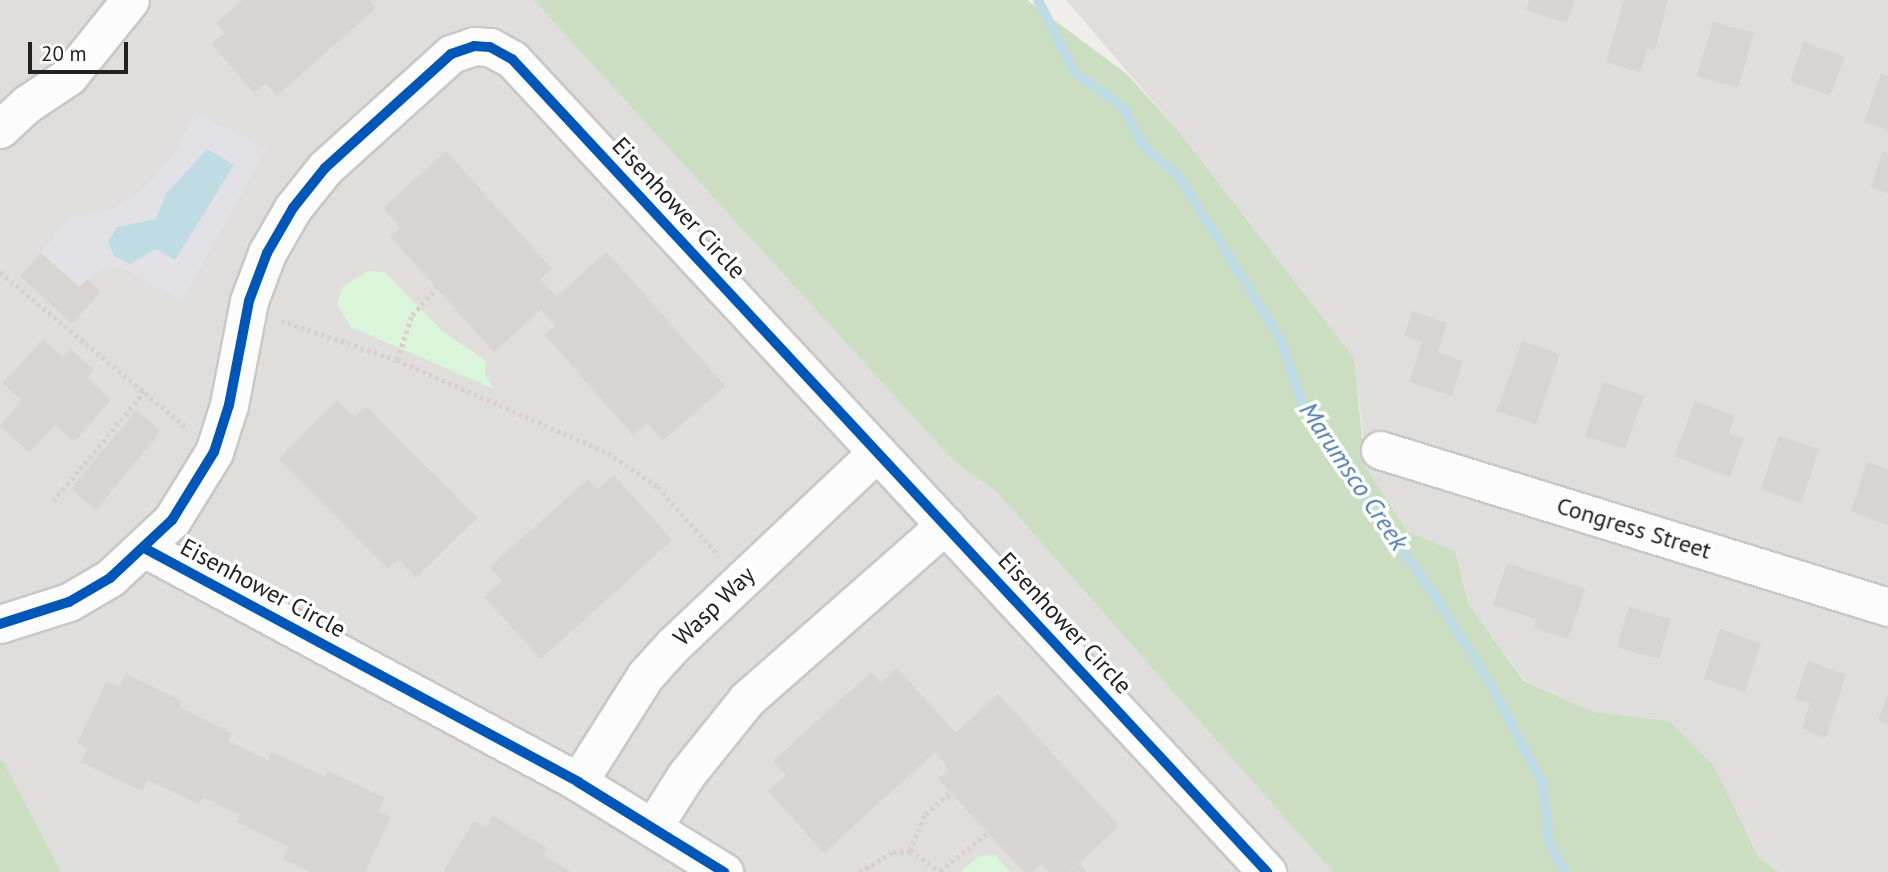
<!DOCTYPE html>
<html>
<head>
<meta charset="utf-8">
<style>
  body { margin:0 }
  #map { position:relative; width:1888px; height:872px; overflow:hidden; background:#f0eeeb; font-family:"PT Sans",sans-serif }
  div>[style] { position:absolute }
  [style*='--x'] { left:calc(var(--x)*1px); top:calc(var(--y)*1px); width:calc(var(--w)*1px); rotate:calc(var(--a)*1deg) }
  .residential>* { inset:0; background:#dfdedc }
  .forest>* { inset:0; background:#cbdec1 }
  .park>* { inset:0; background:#daf5da }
  .parking>* { inset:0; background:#e0dfde }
  .plaza>* { inset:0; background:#e2e1e5 }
  .water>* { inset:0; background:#bfdbe3 }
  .stream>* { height:10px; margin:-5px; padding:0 5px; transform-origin:5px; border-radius:5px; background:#bfdbe3 }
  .building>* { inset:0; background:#d7d4d2 }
  .path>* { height:4.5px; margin-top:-2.25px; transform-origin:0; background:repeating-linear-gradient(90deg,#dccecd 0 3.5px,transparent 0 7px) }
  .roads { filter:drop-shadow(2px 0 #c9c8c7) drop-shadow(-2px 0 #c9c8c7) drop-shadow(0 2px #c9c8c7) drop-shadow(0 -2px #c9c8c7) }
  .minor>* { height:37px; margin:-18.5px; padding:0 18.5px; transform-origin:18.5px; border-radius:18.5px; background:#fdfcfc }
  .cycleway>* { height:10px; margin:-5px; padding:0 5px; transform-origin:5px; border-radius:5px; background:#0057b8 }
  span { translate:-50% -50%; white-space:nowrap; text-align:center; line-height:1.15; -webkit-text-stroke:7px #fff; paint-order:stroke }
  .street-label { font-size:24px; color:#222 }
  .water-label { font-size:26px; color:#4a7aab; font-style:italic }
  .scale { position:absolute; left:28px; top:42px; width:100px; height:32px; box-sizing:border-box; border:4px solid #222; border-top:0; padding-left:9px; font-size:21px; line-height:24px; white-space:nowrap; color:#222; -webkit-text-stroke:5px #fff; paint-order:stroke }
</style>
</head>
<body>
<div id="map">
  <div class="residential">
    <i style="clip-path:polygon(0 0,576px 0,1360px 872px,0 872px)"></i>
    <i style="clip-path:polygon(1066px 0,1888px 0,1888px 872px,1779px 872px,1759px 858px,1714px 766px,1670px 721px,1594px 712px,1525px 681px,1468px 603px,1455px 551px,1407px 531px,1367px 469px,1354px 358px,1179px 132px)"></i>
  </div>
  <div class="forest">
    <i style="clip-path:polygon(534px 0,1027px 0,1127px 74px,1179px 132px,1354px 358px,1365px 466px,1407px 531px,1455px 551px,1468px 603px,1524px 681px,1594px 712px,1670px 721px,1714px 766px,1759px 858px,1779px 872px,1333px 872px,997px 492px,953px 460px)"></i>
    <i style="clip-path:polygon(0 761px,3px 761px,61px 872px,0 872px)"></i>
  </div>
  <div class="park">
    <i style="clip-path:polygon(368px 271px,385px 272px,442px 331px,486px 361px,485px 374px,494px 389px,351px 327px,337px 305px,342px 287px)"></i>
    <i style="clip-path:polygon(995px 855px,1010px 872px,960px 872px,979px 856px)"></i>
  </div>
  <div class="parking">
    <i style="clip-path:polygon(0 466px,94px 541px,8px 583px,0 576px)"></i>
  </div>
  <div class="plaza">
    <i style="clip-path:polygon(evenodd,195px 112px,266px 149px,182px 301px,122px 268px,106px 266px,79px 287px,41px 253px,68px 218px,109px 211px,140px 192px,175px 154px,195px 112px,194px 167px,156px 249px,150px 251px,141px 224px,156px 219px,166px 194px,194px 167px)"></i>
  </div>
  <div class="water">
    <i style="clip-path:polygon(207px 149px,234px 165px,175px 260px,156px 249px,130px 264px,114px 256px,108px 242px,117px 227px,156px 219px,166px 194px)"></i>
  </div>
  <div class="stream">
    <i style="--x:1038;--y:0;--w:80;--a:63.4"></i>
    <i style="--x:1074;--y:72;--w:60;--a:35.5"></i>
    <i style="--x:1123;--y:107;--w:45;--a:62.3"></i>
    <i style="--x:1144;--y:147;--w:44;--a:39.5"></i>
    <i style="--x:1178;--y:175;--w:195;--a:58"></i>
    <i style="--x:1281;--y:340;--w:67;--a:71.8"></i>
    <i style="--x:1302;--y:404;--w:34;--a:60"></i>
    <i style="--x:1319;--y:433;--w:199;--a:54.6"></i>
    <i style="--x:1434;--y:595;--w:104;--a:57.5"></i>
    <i style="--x:1490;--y:683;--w:112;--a:62.3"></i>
    <i style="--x:1542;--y:782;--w:64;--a:82.8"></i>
    <i style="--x:1550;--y:845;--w:31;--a:61"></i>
  </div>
  <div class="building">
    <i style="clip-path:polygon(242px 0,370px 0,377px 7px,277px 96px,265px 83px,254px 93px,211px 44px,225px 33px,216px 23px)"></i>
    <i style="clip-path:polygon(1529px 0,1575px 0,1567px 23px,1526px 10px)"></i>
    <i style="clip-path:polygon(1624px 0,1668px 0,1655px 50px,1648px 48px,1640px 72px,1606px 62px)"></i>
    <i style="clip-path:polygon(1713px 22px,1754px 33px,1738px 87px,1697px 76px)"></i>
    <i style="clip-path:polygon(1804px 42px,1845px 57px,1830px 96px,1790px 81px)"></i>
    <i style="clip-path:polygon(1881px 73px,1888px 76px,1888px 130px,1864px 122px)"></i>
    <i style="clip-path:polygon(446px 151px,552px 269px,540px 279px,556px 297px,607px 252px,725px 386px,663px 441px,647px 423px,633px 435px,545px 335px,556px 326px,541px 310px,494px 352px,390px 236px,400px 228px,383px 208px)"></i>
    <i style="clip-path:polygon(1883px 151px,1888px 153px,1888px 193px,1871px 187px)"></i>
    <i style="clip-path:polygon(41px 253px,79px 287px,87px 279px,101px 292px,72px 324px,20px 276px)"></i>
    <i style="clip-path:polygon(1412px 311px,1447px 323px,1438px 352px,1463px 361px,1452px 396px,1409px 382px,1422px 342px,1404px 336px)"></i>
    <i style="clip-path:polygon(43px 339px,63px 357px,70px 348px,94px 370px,87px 378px,111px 400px,74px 442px,55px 425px,29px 453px,0 426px,21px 400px,3px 383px)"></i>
    <i style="clip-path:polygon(1522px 341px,1560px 354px,1536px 424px,1497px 411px)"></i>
    <i style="clip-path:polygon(1603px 382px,1644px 396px,1625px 449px,1585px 436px)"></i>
    <i style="clip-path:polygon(337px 400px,354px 417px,366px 406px,477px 518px,416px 578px,398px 560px,388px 569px,279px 459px)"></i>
    <i style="clip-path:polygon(1695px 401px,1735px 416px,1729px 433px,1744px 439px,1730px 477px,1674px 456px)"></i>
    <i style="clip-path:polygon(136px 410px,161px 431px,96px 510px,71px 489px)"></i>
    <i style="clip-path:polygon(1779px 436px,1819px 449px,1801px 503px,1761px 489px)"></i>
    <i style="clip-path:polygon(1867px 462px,1888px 469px,1888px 525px,1851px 512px)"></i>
    <i style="clip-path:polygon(614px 475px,672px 540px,541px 659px,484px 597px,502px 581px,490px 567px,588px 479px,598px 489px)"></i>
    <i style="clip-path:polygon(1507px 563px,1585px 589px,1568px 639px,1534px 628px,1536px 619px,1493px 605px)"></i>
    <i style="clip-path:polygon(1629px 607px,1671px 619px,1659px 659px,1617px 647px)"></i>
    <i style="clip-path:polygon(1720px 629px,1761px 643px,1745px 692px,1704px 679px)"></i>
    <i style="clip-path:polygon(1808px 661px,1846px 675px,1826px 738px,1802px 729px,1810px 703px,1795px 699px)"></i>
    <i style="clip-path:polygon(897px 668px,956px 733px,998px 694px,1119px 826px,1069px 872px,1049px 872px,1041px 864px,1033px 872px,1024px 872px,938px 779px,949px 769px,935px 752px,824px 853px,768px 791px,786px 775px,773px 761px,871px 672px,881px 683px)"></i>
    <i style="clip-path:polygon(126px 674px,182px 701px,179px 707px,231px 733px,228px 741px,268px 760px,272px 752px,325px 777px,328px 771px,385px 798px,378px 811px,391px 817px,365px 872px,311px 872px,283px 859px,289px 847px,237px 822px,240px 815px,203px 797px,199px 804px,148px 780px,142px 791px,81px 762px,88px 748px,77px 743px,107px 681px,119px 687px)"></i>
    <i style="clip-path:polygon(1888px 695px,1888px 724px,1878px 720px)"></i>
    <i style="clip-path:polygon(493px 816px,547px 848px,543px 855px,571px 872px,443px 872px,474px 821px,486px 828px)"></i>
    <i style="clip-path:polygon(1080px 864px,1087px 872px,1070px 872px)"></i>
  </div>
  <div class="path">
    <i style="--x:0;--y:272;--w:241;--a:39.8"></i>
    <i style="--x:281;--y:321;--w:122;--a:18.6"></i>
    <i style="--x:397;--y:360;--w:231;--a:23.8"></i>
    <i style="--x:608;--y:453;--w:60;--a:34.2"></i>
    <i style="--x:658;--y:487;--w:92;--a:48.5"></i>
    <i style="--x:397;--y:360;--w:47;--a:-71.6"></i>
    <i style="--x:412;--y:315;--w:37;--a:-47"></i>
    <i style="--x:53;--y:501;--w:142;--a:-50.1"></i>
    <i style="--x:910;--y:851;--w:40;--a:-68"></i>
    <i style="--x:925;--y:814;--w:33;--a:-39"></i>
    <i style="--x:940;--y:871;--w:61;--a:-38.4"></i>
    <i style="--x:859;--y:872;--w:39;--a:-30"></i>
    <i style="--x:893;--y:852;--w:17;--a:-3"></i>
    <i style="--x:910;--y:851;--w:37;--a:34"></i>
  </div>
  <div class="roads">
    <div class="minor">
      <i style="--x:0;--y:129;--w:37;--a:-43"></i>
      <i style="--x:27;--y:104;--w:50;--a:-33.7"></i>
      <i style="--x:69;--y:76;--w:97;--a:-51.2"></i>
      <i style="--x:1380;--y:450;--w:532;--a:17.17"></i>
      <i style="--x:146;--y:549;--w:491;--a:28.3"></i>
      <i style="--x:578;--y:782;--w:172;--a:31.7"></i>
      <i style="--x:0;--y:624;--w:72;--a:-17.7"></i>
      <i style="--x:69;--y:602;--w:48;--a:-30.3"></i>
      <i style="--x:110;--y:578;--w:85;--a:-43.1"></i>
      <i style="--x:172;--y:520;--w:80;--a:-58.3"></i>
      <i style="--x:214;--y:452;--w:49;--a:-72.3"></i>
      <i style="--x:229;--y:405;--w:106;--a:-79.1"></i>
      <i style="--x:249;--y:301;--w:51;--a:-69.4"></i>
      <i style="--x:267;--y:253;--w:52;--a:-60"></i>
      <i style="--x:293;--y:208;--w:51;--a:-51.3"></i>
      <i style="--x:325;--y:168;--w:170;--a:-42.1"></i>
      <i style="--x:451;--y:54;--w:24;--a:-19"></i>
      <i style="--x:474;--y:46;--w:16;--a:4"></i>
      <i style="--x:490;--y:47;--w:25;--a:29"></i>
      <i style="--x:512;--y:59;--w:1110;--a:47.12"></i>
      <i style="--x:578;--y:782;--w:125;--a:-57.7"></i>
      <i style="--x:645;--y:676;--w:40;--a:-48"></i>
      <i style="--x:672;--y:646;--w:282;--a:-43.4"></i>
      <i style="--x:653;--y:827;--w:62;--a:-57.6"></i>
      <i style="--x:686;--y:775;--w:97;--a:-51.2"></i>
      <i style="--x:747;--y:699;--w:264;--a:-41.3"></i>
    </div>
  </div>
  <div class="cycleway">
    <i style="--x:146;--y:549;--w:491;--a:28.3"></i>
    <i style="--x:578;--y:782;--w:172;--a:31.7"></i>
    <i style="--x:0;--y:624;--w:72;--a:-17.7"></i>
    <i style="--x:69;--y:602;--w:48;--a:-30.3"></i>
    <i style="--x:110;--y:578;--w:85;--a:-43.1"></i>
    <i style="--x:172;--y:520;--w:80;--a:-58.3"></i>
    <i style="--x:214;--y:452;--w:49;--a:-72.3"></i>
    <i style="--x:229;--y:405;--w:106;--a:-79.1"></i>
    <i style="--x:249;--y:301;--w:51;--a:-69.4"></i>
    <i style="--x:267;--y:253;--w:52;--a:-60"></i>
    <i style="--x:293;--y:208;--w:51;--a:-51.3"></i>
    <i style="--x:325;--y:168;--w:170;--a:-42.1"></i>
    <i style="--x:451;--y:54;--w:24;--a:-19"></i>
    <i style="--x:474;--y:46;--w:16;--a:4"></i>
    <i style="--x:490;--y:47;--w:25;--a:29"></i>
    <i style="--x:512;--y:59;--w:1110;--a:47.12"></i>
  </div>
  <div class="street-label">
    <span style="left:679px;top:208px;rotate:47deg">Eisenhower Circle</span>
    <span style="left:1634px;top:528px;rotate:17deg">Congress Street</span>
    <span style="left:263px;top:588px;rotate:28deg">Eisenhower Circle</span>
    <span style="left:714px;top:606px;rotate:-44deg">Wasp Way</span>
    <span style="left:1065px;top:623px;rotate:47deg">Eisenhower Circle</span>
  </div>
  <div class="water-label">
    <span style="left:1354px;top:476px;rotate:56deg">Marumsco Creek</span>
  </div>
  <div class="scale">20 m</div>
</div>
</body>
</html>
